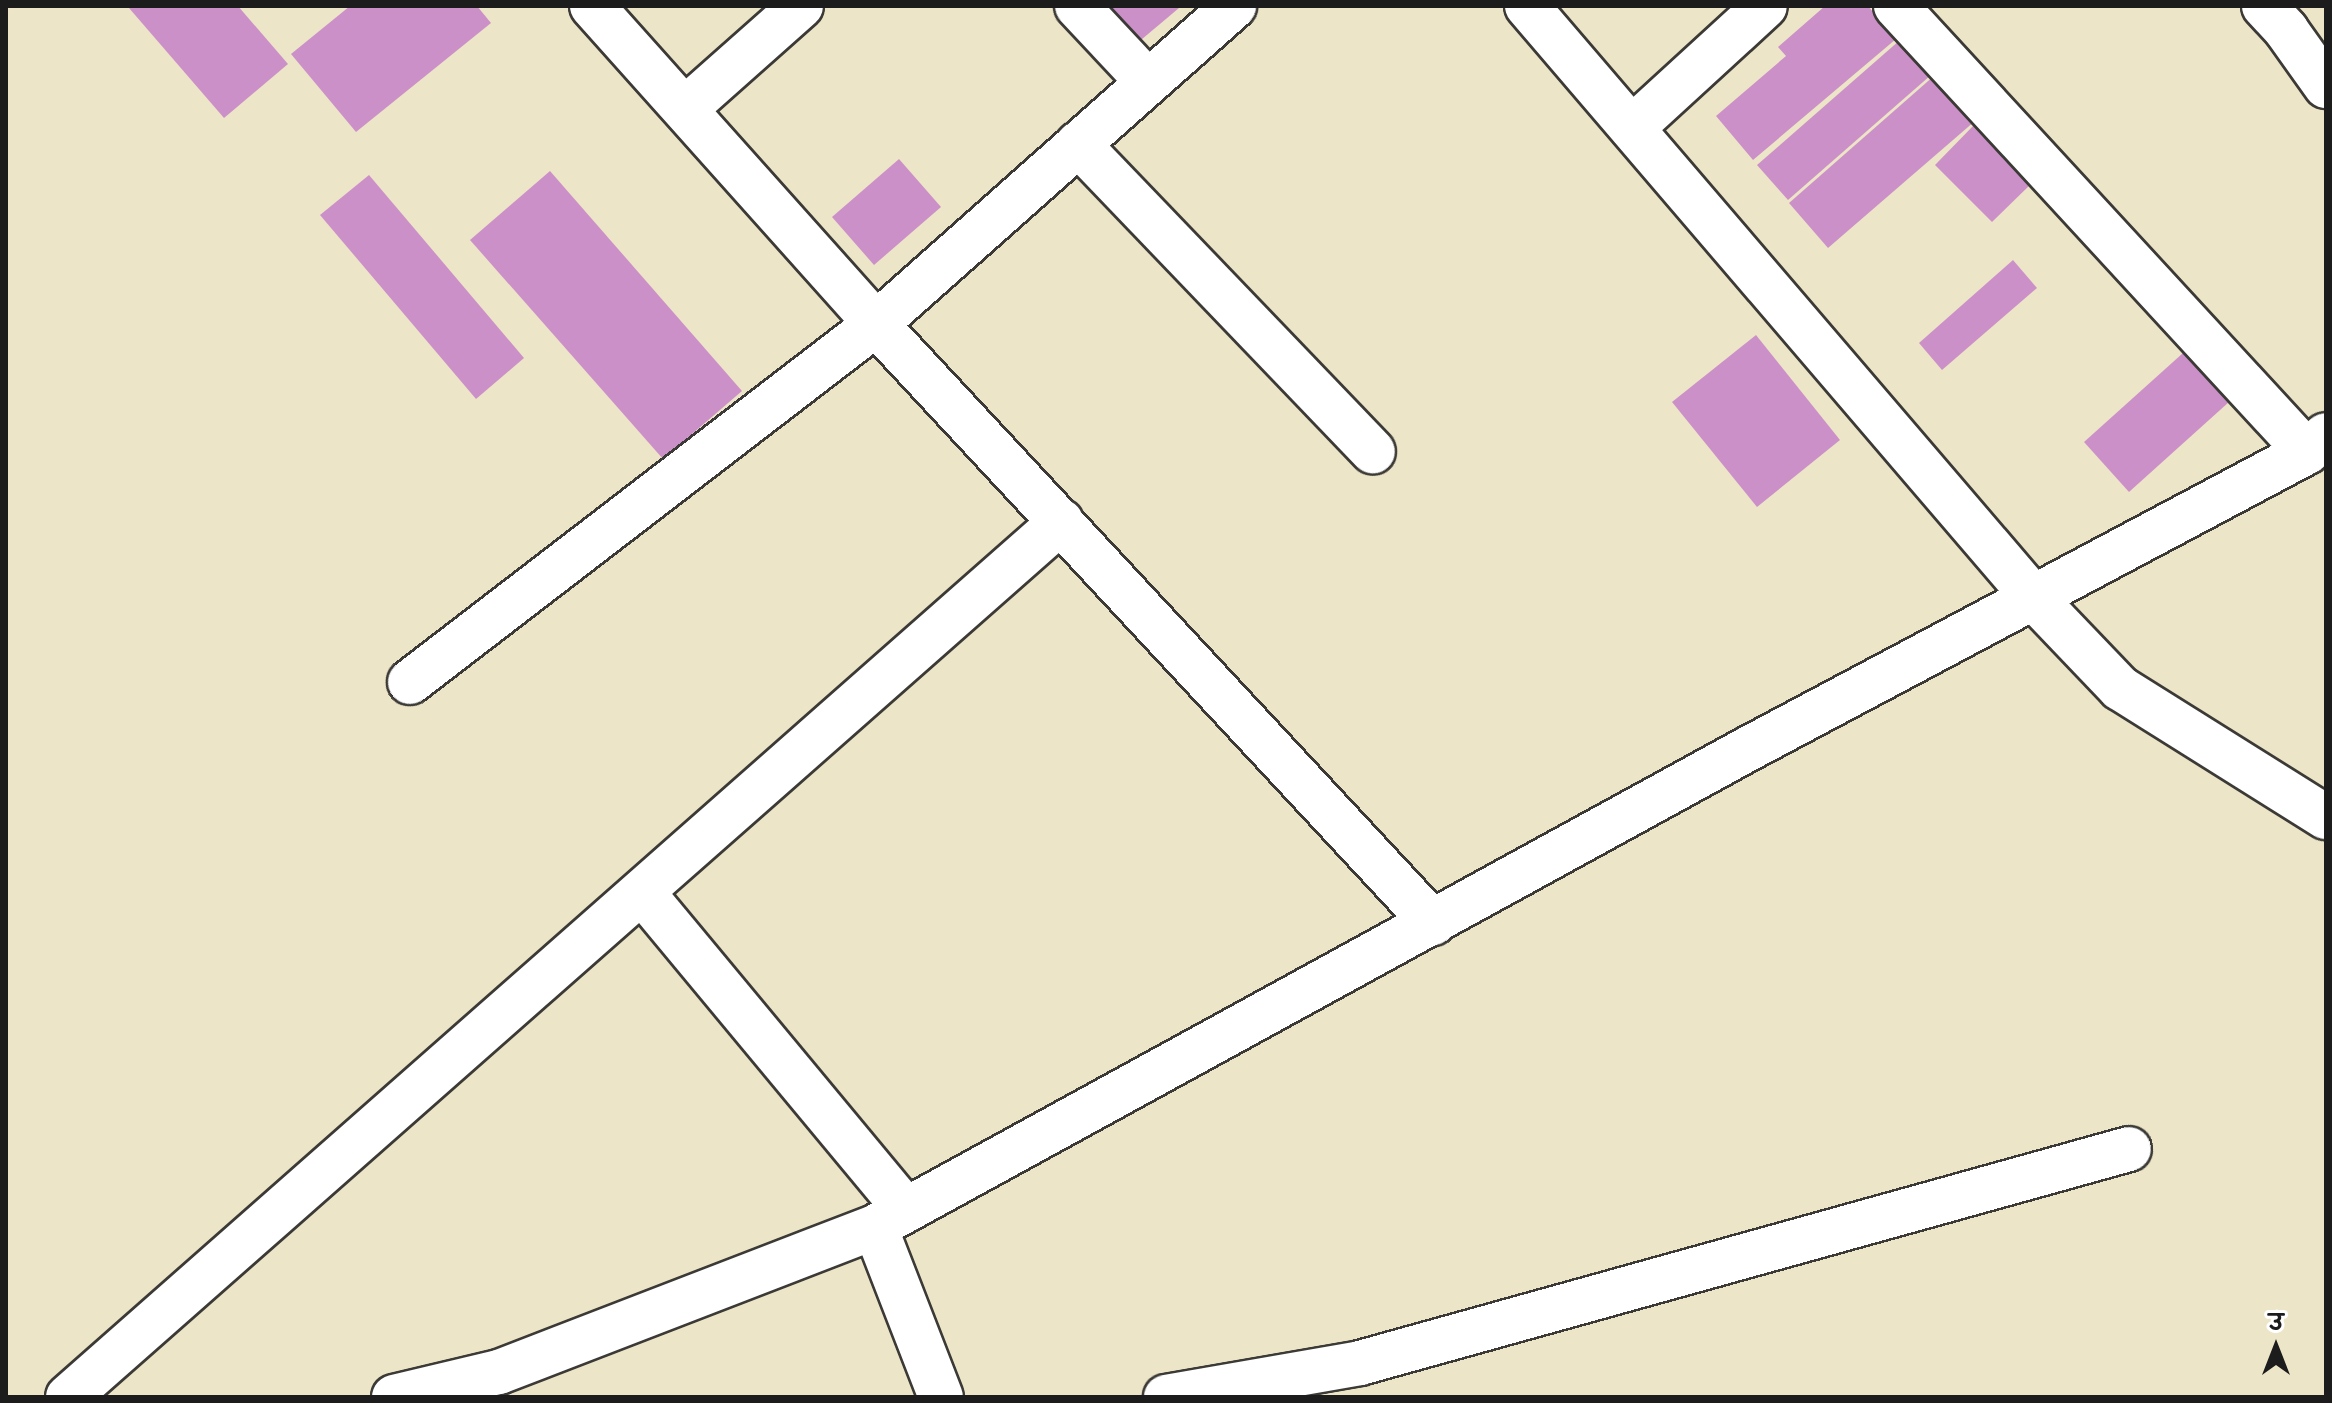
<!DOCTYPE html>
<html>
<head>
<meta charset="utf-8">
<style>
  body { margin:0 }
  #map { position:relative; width:2332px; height:1403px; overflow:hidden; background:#ede5c8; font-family:Caveat,"Playpen Sans Deva",sans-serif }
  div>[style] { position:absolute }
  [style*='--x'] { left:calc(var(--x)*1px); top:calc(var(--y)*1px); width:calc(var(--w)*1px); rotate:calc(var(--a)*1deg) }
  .building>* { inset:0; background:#cc90c9 }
  .roads { filter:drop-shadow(2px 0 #3b3a36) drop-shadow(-2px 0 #3b3a36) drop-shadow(0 2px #3b3a36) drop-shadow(0 -2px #3b3a36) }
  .minor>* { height:44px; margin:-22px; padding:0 22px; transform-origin:22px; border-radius:22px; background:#fff }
  .major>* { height:44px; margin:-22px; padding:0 22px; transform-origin:22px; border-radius:22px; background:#fff }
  span { translate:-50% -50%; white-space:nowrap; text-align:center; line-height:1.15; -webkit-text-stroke:8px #fff; paint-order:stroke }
  .frame { position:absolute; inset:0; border:8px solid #1c1c1c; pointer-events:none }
  .north { position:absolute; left:2236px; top:1307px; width:80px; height:80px; -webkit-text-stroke:6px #fff; paint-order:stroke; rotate:0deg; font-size:22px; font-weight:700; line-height:32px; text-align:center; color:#1c1c1c }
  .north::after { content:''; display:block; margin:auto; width:28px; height:36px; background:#1c1c1c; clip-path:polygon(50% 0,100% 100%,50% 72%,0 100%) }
</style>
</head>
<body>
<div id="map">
  <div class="building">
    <i style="clip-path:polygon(131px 6px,238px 6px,288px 64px,224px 118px,129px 8px)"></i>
    <i style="clip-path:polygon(350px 6px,477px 6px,491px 23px,356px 132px,291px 54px)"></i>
    <i style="clip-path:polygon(1101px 6px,1177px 6px,1179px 8px,1135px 45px)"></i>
    <i style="clip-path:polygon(1825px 6px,1868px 6px,1896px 39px,1753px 160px,1716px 116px,1786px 56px,1778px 47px)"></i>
    <i style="clip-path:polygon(1900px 40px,1931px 75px,1788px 200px,1757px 165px)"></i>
    <i style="clip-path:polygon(1935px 75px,1975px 121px,1828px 248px,1789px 203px)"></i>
    <i style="clip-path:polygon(1974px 125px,2032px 183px,1992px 222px,1935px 165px)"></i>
    <i style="clip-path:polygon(899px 159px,941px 207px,874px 265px,832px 217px)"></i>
    <i style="clip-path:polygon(550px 171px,742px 391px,663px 459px,470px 240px)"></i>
    <i style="clip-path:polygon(369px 175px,524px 358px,476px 399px,320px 215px)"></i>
    <i style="clip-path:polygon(2013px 260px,2037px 288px,1942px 370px,1919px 343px)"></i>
    <i style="clip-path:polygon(1756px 335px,1840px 440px,1757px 507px,1672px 402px)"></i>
    <i style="clip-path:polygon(2183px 353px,2229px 402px,2129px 492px,2084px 442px)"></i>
  </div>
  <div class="roads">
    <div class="minor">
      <i style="--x:592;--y:6;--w:426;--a:48.2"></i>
      <i style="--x:876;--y:324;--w:818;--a:47.08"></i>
      <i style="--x:1077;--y:6;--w:104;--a:46.9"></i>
      <i style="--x:1527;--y:6;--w:778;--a:49.43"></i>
      <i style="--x:2033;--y:597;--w:126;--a:46.3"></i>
      <i style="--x:2120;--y:688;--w:243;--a:32.1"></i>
      <i style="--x:1896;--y:6;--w:606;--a:47.34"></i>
      <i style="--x:685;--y:109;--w:155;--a:-41.6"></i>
      <i style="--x:1632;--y:128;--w:180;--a:-42.5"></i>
      <i style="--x:1078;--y:144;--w:426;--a:46.2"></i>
      <i style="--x:410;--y:682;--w:588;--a:-37.53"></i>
      <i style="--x:876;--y:324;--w:479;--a:-41.6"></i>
      <i style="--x:642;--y:892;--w:413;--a:50.3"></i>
      <i style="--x:875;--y:1227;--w:182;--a:68.8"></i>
      <i style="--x:68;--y:1397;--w:1324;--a:-41.39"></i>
      <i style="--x:1166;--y:1397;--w:197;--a:-9.9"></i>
      <i style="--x:1360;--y:1363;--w:798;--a:-15.55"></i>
    </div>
    <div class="major">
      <i style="--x:2264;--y:6;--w:33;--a:47"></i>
      <i style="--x:2286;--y:30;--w:69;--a:54.5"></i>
      <i style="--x:394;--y:1397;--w:108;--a:-13.4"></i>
      <i style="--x:499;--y:1372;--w:403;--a:-21.1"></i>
      <i style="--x:875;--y:1227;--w:991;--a:-28.71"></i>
      <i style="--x:1744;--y:751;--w:637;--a:-27.97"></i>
      <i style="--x:2307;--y:452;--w:25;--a:-42"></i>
    </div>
  </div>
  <div class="frame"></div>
  <div class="north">उ</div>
</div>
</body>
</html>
